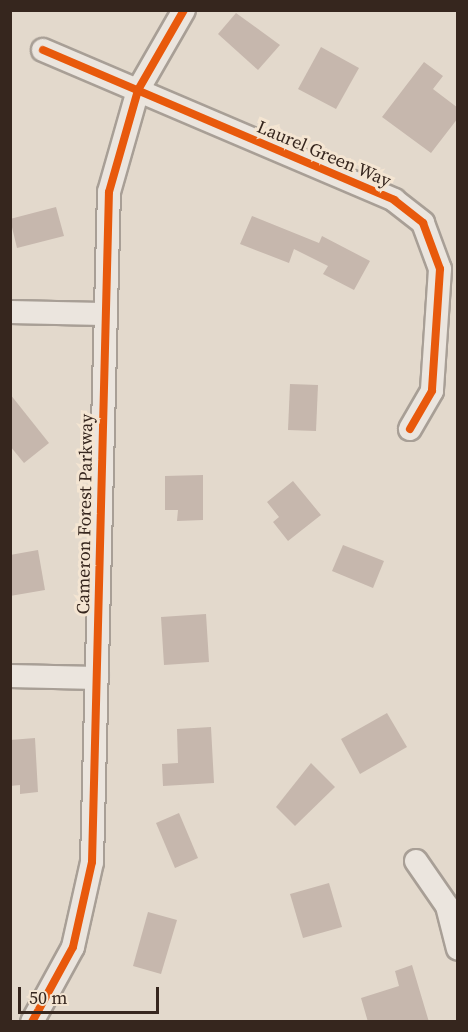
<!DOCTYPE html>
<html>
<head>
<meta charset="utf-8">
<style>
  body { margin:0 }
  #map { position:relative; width:468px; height:1032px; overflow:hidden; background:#e3d9cc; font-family:"Source Serif 4",serif }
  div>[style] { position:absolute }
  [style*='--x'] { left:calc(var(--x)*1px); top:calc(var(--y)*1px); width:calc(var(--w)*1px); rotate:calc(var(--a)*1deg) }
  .building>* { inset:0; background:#c6b7ad }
  .roads { filter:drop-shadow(2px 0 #a89f96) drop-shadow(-2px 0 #a89f96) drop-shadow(0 2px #a89f96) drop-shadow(0 -2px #a89f96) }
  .street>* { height:22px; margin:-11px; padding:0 11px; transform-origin:11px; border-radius:11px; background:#ebe5de }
  .cycleway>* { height:8px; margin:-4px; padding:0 4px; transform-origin:4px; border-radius:4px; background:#e8590c }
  span { translate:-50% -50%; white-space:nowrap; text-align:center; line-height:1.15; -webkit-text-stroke:6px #f4e5d2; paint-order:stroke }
  .street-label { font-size:18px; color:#36261e }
  .frame { position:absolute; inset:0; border:12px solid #36261e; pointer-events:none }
  .scale { position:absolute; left:18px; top:987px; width:141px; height:27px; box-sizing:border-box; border:3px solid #36261e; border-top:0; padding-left:8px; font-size:18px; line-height:21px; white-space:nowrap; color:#36261e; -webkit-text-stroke:4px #f4e5d2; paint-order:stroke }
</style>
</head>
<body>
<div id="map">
  <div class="building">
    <i style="clip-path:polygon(236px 13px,280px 45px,258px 70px,218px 34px)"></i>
    <i style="clip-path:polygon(321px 47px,359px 68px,336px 109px,298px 89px)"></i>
    <i style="clip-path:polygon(424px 62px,443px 76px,433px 89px,458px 108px,458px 118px,431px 153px,382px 117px)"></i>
    <i style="clip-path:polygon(56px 207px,64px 236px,17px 248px,10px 219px)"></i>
    <i style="clip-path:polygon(252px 216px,319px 243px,322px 236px,370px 261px,354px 290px,323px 274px,328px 266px,294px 249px,289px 263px,240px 244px)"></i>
    <i style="clip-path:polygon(290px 384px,318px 385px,316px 431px,288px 430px)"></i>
    <i style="clip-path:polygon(10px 394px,49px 443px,24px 463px,10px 446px)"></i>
    <i style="clip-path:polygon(203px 475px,203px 520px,177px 521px,178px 510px,165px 510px,165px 476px)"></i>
    <i style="clip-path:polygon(293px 481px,321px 515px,288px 541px,273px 522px,279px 517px,267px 502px)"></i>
    <i style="clip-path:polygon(343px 545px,384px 561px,373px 588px,332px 571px)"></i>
    <i style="clip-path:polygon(38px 550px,45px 590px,10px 596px,10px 555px)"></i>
    <i style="clip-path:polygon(206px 614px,209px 662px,164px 665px,161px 617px)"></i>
    <i style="clip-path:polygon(387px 713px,407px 747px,360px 774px,341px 739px)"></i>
    <i style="clip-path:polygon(211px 727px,214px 783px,163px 786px,162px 764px,178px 763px,177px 729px)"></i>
    <i style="clip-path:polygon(35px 738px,38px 792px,20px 794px,20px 785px,10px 786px,10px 740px)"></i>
    <i style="clip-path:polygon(311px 763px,335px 787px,295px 826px,276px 807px)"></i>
    <i style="clip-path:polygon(179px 813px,198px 858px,175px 868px,156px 823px)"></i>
    <i style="clip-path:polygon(329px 883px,342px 927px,303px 938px,290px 894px)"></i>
    <i style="clip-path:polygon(148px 912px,177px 920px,161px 974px,133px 966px)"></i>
    <i style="clip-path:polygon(412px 965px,429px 1022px,368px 1022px,361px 998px,399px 986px,395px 971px)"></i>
  </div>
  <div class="roads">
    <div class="street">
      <i style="--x:43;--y:50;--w:382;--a:23.1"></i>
      <i style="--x:394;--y:200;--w:37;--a:38"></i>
      <i style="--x:423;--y:223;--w:49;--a:69.7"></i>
      <i style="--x:440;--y:269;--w:122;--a:93.8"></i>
      <i style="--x:432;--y:391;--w:44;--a:120.1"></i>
      <i style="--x:10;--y:312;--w:93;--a:1.2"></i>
      <i style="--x:10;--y:676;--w:87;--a:1.3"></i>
      <i style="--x:416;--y:861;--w:55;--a:55.4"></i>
      <i style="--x:447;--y:906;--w:44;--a:75.7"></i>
      <i style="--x:32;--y:1022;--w:85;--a:-61.3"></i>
      <i style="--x:73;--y:947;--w:87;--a:-77.4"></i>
      <i style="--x:92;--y:862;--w:670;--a:-88.55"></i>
      <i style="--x:109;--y:192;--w:106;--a:-74.1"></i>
      <i style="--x:138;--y:90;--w:92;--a:-60.1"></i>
    </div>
  </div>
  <div class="cycleway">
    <i style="--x:43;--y:50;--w:382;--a:23.1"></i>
    <i style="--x:394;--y:200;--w:37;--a:38"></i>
    <i style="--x:423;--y:223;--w:49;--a:69.7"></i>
    <i style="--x:440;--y:269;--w:122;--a:93.8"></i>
    <i style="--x:432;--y:391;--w:44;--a:120.1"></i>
    <i style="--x:32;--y:1022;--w:85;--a:-61.3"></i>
    <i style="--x:73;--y:947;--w:87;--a:-77.4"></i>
    <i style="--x:92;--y:862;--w:670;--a:-88.55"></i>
    <i style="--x:109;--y:192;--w:106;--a:-74.1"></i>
    <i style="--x:138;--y:90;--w:92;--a:-60.1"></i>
  </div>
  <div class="street-label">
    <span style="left:324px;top:154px;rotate:23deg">Laurel Green Way</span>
    <span style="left:85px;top:514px;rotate:-89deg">Cameron Forest Parkway</span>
  </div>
  <div class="frame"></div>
  <div class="scale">50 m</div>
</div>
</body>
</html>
